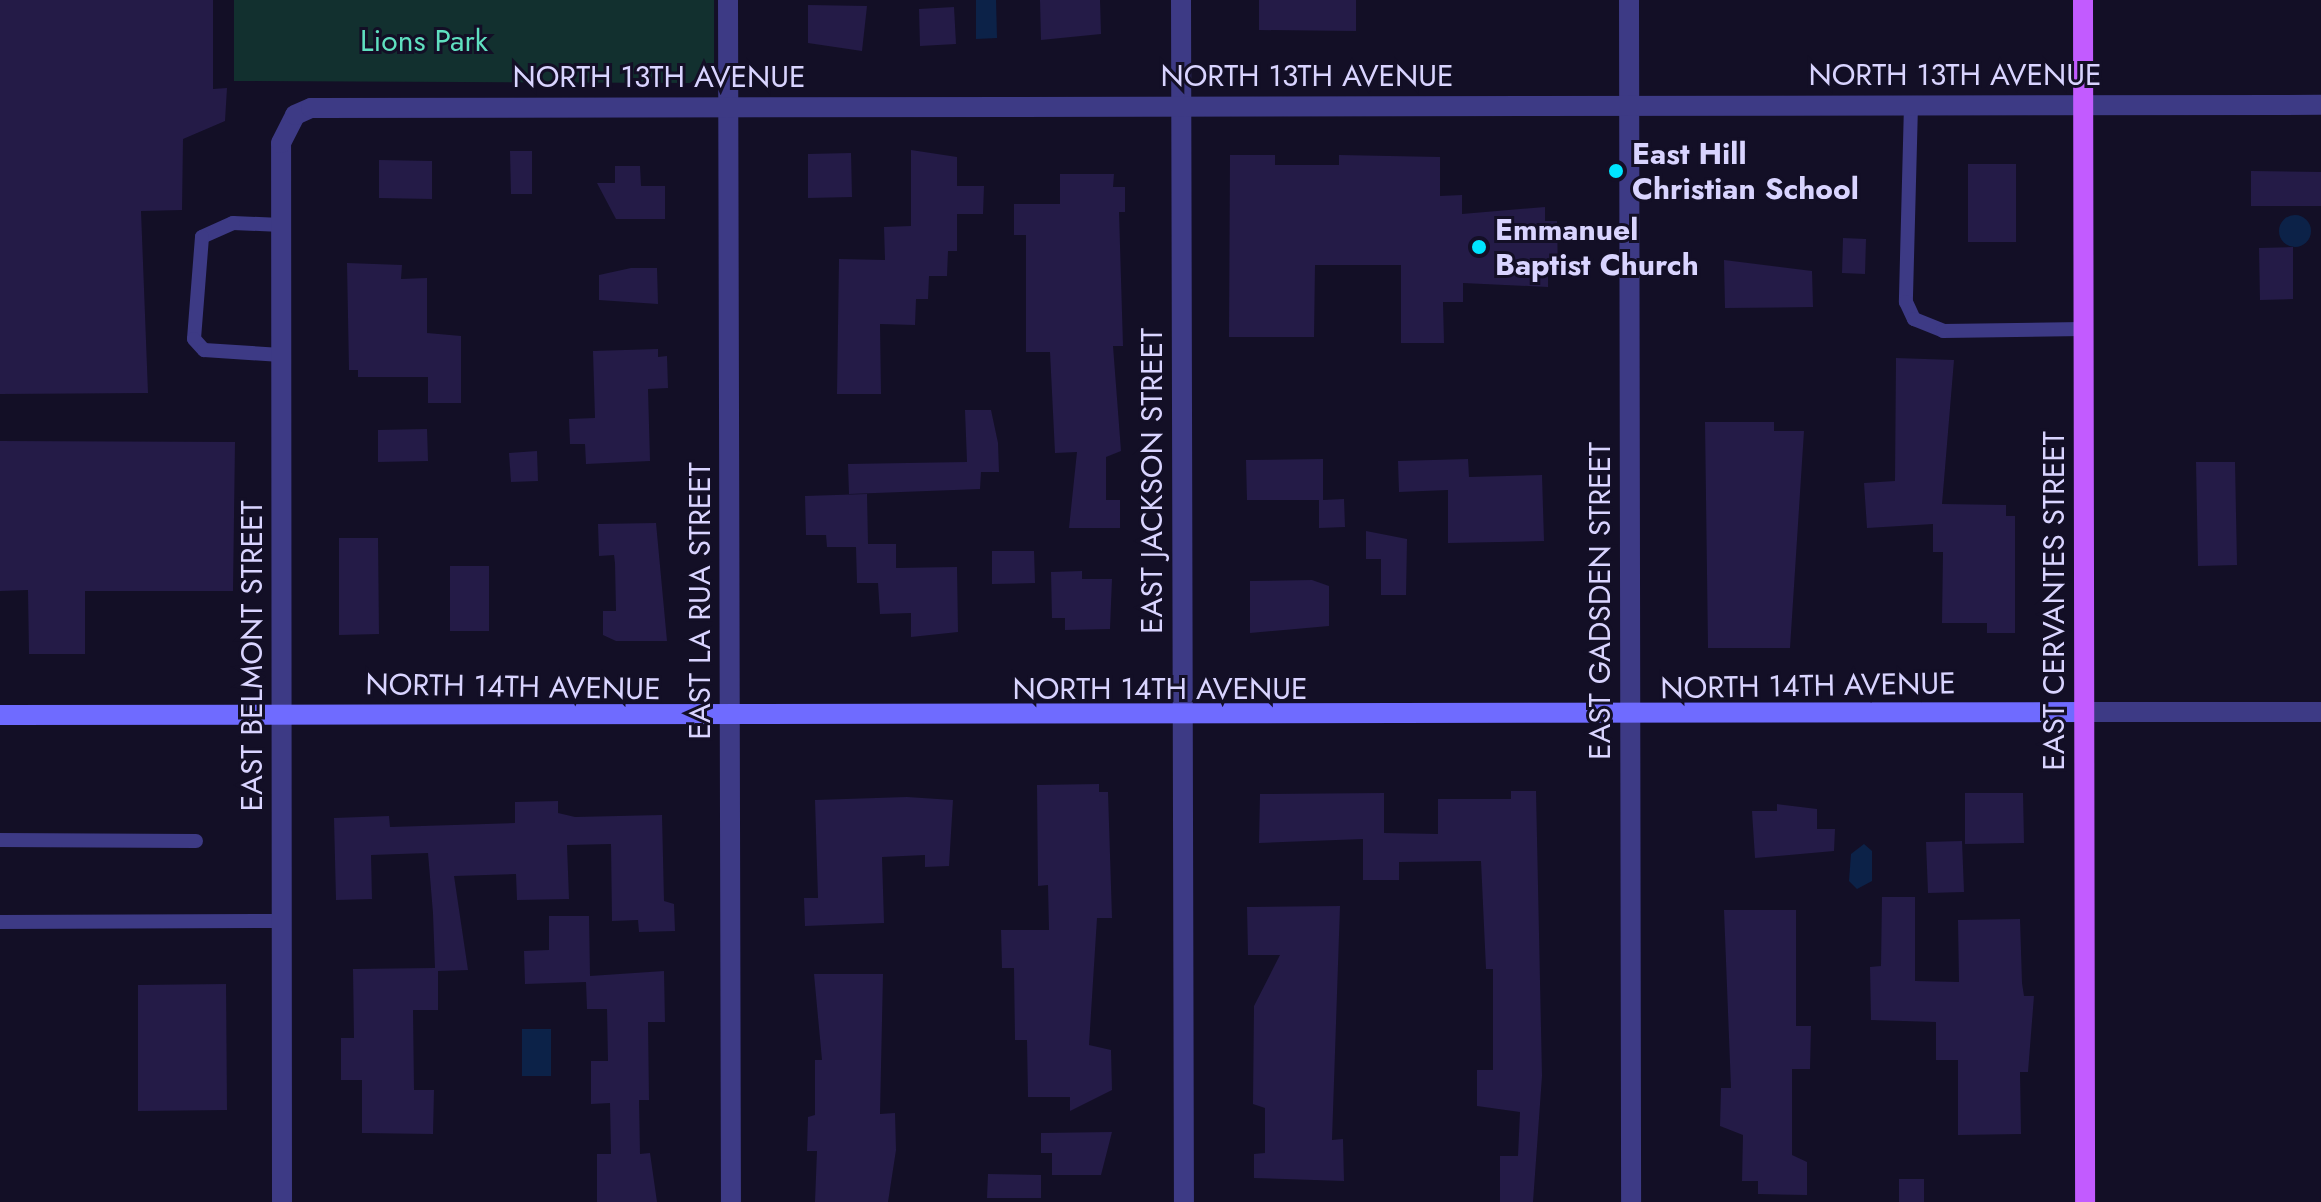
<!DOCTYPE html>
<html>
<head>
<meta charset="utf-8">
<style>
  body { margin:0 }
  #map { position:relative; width:2321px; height:1202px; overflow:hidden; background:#130f26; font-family:Jost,sans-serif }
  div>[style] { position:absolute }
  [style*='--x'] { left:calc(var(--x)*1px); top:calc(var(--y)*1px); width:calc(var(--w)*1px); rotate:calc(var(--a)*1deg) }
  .green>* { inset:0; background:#12302f }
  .water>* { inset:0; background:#0c2248 }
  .round { border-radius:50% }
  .building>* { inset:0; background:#241b47 }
  .lane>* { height:14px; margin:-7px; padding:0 7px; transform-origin:7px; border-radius:7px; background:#3d3a85 }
  .street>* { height:20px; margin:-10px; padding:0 10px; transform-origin:10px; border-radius:10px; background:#3d3a85 }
  .secondary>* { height:20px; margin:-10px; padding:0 10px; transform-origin:10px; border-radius:10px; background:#6f6bff }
  .primary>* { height:20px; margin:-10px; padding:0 10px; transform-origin:10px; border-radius:10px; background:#c25bff }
  .dots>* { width:22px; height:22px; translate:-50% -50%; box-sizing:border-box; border:4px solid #130f26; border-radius:50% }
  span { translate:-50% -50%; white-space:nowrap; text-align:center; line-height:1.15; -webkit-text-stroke:6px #130f26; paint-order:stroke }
  .park-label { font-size:30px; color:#5fe0c0 }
  .street-label { font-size:30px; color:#d9d4ff }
  .poi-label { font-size:30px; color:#d9d4ff; font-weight:700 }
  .left { translate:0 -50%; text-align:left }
</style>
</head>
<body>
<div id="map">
  <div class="green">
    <i style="clip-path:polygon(234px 0,714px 0,714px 64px,690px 83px,234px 81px)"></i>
  </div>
  <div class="water">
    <i style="clip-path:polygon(976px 0,996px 0,997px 38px,976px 39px)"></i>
    <i class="round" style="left:2279px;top:215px;width:32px;height:32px"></i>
    <i style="clip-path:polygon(1864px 844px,1872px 851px,1872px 881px,1857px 889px,1849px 881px,1851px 854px)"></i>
    <i style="clip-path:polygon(522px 1029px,551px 1029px,551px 1076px,522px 1076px)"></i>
  </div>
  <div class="building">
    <i style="clip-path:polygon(0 0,213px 0,213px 89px,227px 88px,225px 121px,183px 139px,182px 210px,141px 211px,148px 393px,0 394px)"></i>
    <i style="clip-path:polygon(1040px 0,1100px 0,1101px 34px,1041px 40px)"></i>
    <i style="clip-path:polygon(1259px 0,1356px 0,1356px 31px,1259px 30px)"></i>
    <i style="clip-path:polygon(808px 5px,867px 6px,862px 51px,808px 43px)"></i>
    <i style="clip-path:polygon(954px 7px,956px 44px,920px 46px,919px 9px)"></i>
    <i style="clip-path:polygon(911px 150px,957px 157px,957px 186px,984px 186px,983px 214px,957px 214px,957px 251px,948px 251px,947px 276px,929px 276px,928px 299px,916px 299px,915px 325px,880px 324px,881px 394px,837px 394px,839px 259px,885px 260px,884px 227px,911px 226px)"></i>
    <i style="clip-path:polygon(510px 151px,532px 151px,532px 194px,511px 194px)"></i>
    <i style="clip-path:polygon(851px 153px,852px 197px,808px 198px,808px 154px)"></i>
    <i style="clip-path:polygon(1230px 155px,1275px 155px,1275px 165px,1339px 165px,1339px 155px,1440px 157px,1440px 196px,1462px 195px,1462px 214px,1545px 207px,1545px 221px,1557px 221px,1558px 274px,1548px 274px,1548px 287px,1463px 283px,1463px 302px,1443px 302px,1444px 343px,1401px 343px,1401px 265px,1315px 265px,1314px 337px,1229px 337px)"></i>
    <i style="clip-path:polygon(379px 160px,432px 161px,432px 199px,379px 198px)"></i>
    <i style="clip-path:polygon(1968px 164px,2016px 164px,2016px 242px,1968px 242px)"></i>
    <i style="clip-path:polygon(615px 166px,640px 166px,641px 186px,665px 186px,665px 219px,616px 219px,597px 183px,615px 183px)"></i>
    <i style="clip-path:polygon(2251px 171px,2321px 172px,2321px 206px,2251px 206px)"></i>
    <i style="clip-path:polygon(1060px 174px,1114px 174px,1113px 187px,1125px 187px,1125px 212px,1119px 212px,1123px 346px,1113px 346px,1121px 451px,1106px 457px,1106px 500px,1120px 500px,1120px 528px,1069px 528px,1077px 452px,1055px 453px,1050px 352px,1026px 352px,1026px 235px,1014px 235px,1014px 204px,1060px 204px)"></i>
    <i style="clip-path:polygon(1843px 238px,1866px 239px,1865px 274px,1842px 273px)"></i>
    <i style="clip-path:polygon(2293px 247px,2293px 299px,2260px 300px,2259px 248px)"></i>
    <i style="clip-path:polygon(1724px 260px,1812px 271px,1813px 307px,1725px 308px)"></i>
    <i style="clip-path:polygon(347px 263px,402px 265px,401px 279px,427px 278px,427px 333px,461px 336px,461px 403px,428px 403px,428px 377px,358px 377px,358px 370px,349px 370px)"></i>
    <i style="clip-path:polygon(631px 268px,657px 268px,658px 304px,599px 300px,599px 275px)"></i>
    <i style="clip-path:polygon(658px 349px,658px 357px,667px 356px,668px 388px,648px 389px,650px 461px,586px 464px,585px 444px,570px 444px,569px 419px,595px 418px,593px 351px)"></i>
    <i style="clip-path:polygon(1896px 358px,1954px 360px,1942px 504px,2006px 505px,2006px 516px,2015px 516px,2015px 633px,1987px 633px,1987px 623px,1942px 623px,1943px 552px,1933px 552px,1933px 524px,1867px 528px,1864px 483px,1895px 481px)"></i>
    <i style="clip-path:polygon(965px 410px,991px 410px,998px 443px,999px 472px,981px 472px,980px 489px,849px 494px,848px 464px,967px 462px)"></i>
    <i style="clip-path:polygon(1705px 422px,1774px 422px,1774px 431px,1804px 431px,1790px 648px,1708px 648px)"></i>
    <i style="clip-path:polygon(427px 429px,428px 461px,378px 462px,378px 430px)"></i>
    <i style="clip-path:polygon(0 441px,235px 442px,233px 591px,85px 591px,85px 654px,29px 654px,28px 590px,0 591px)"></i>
    <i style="clip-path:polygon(537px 451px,538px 481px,511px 482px,509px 453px)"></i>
    <i style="clip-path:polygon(1323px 459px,1323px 500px,1344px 499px,1345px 527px,1319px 528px,1319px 500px,1247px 500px,1246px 460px)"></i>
    <i style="clip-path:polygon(1468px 459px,1469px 477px,1542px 475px,1544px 541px,1448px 543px,1448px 490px,1399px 492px,1398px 461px)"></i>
    <i style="clip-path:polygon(2196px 462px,2235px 462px,2237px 565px,2198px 566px)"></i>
    <i style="clip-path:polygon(867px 494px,868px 544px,896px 544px,896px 568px,957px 567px,958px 632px,911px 637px,911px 613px,880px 614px,878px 583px,857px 583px,856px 547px,827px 547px,826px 535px,806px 535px,805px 496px)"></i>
    <i style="clip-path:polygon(656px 523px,667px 641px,616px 641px,603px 635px,603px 611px,616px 611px,615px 563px,614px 555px,599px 556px,598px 524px)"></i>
    <i style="clip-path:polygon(1366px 531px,1407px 539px,1406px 595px,1381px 595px,1381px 559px,1366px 559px)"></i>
    <i style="clip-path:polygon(339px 538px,378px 538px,379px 634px,339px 635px)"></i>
    <i style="clip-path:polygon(992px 551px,1034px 551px,1035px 583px,992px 584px)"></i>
    <i style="clip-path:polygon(450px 566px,489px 566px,489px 631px,450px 631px)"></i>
    <i style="clip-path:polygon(1082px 571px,1082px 579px,1112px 579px,1110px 629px,1065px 630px,1065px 618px,1052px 618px,1051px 572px)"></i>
    <i style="clip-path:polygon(1312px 580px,1329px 586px,1329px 626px,1250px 633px,1250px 581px)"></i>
    <i style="clip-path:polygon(1099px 784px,1099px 792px,1108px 792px,1112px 918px,1097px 918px,1089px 1045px,1111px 1050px,1112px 1090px,1070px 1111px,1070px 1097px,1028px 1097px,1027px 1040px,1015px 1040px,1014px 968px,1002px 968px,1001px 930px,1049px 930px,1048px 885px,1038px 886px,1037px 785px)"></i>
    <i style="clip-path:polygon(1511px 791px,1536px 791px,1542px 1076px,1533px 1202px,1500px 1202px,1500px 1156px,1518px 1156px,1520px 1112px,1477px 1106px,1477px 1070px,1493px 1070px,1493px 969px,1486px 969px,1481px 861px,1399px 862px,1399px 880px,1363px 880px,1363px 839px,1259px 843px,1260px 794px,1384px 793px,1384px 833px,1438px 834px,1438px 799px,1511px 799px)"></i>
    <i style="clip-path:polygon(1965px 793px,2023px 793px,2024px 843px,1965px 844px)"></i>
    <i style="clip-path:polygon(907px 797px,953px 800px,949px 866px,925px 867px,925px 855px,882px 857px,884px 923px,805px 926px,804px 898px,818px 898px,815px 800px)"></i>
    <i style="clip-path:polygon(558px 801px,558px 813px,575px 817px,662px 815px,664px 901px,674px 904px,675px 931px,639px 932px,638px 920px,612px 921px,611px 844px,567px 845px,569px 899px,517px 900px,516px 874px,454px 876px,468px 970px,438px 971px,438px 1010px,413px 1010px,414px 1090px,434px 1090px,433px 1134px,362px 1133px,362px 1080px,341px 1080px,341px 1038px,354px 1038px,353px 969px,435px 968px,433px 913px,428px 853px,371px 855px,372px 899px,336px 900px,334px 818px,389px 816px,390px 827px,515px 823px,515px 802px)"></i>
    <i style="clip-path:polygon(1777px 804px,1817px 809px,1817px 829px,1835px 829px,1834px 851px,1755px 858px,1752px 811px,1777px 811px)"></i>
    <i style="clip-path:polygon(1962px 841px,1964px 892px,1928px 893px,1926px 842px)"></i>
    <i style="clip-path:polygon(1882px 897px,1915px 897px,1915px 981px,1959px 982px,1958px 920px,2020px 919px,2022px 983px,2024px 996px,2034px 996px,2028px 1072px,2020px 1072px,2021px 1134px,1958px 1135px,1958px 1060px,1936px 1060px,1936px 1022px,1871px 1020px,1870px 967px,1881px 966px)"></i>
    <i style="clip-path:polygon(1340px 906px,1332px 1140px,1343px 1139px,1344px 1181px,1254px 1178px,1254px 1154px,1265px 1153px,1265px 1108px,1253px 1104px,1254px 1006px,1280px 955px,1248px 955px,1247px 907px)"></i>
    <i style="clip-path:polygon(1724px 910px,1796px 910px,1796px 1026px,1811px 1026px,1810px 1069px,1792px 1069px,1792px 1155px,1807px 1162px,1807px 1195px,1758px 1194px,1758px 1181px,1742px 1181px,1743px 1135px,1720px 1126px,1721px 1088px,1731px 1088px)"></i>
    <i style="clip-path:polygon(549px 916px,589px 916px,590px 976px,664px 971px,665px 1022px,648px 1022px,649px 1100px,639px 1100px,640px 1154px,650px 1153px,657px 1202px,597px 1202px,597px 1154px,611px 1154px,610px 1103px,591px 1104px,591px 1061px,608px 1061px,607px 1009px,587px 1009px,586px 982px,525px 984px,524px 951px,549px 950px)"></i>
    <i style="clip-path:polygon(814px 974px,883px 974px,880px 1114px,895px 1113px,896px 1150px,888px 1202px,815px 1202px,817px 1151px,807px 1151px,808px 1117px,815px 1115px,815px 1060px,822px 1060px)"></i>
    <i style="clip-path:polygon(226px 984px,227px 1110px,138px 1111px,138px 985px)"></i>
    <i style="clip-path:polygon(1112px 1132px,1101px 1175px,1052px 1175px,1052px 1153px,1041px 1153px,1041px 1133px)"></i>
    <i style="clip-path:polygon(988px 1174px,1041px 1175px,1041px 1198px,987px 1198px)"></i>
    <i style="clip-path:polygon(1899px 1179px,1924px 1179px,1924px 1202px,1899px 1202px)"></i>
  </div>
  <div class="lane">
    <i style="--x:1911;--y:105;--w:197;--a:91.5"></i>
    <i style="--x:1906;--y:302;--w:19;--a:65"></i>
    <i style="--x:1914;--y:319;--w:31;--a:22"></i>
    <i style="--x:1943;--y:331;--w:140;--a:-0.8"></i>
    <i style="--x:281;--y:225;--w:48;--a:-177.6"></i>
    <i style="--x:233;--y:223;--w:34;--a:156"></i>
    <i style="--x:202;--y:237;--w:102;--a:94.5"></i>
    <i style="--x:194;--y:339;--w:15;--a:48"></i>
    <i style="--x:204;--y:350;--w:77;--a:3.7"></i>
    <i style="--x:0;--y:840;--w:196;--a:0.3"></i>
    <i style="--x:0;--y:922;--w:282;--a:-0.2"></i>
  </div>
  <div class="street">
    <i style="--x:728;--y:0;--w:1202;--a:89.86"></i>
    <i style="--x:1181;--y:0;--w:1202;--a:89.86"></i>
    <i style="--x:1629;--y:0;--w:1202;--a:89.9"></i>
    <i style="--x:2084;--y:712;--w:237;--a:0"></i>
    <i style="--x:282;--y:1202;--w:1059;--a:-90.05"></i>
    <i style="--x:281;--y:143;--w:31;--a:-63"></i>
    <i style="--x:295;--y:115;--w:17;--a:-24"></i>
    <i style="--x:311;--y:108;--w:2010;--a:-0.09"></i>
  </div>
  <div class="secondary">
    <i style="--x:0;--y:715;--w:2084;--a:-0.08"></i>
  </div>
  <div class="primary">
    <i style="--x:2083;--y:0;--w:1202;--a:89.9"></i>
  </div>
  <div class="dots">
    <i style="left:1616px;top:171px;background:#00e5ff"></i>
    <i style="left:1479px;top:247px;background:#00e5ff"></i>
  </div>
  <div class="park-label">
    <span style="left:424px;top:41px">Lions Park</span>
  </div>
  <div class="street-label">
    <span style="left:1955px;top:75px">NORTH 13TH AVENUE</span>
    <span style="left:1307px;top:76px">NORTH 13TH AVENUE</span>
    <span style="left:659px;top:77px">NORTH 13TH AVENUE</span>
    <span style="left:1152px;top:481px;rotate:-90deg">EAST JACKSON STREET</span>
    <span style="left:700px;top:601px;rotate:-90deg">EAST LA RUA STREET</span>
    <span style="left:1600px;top:601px;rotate:-90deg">EAST GADSDEN STREET</span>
    <span style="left:2054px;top:601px;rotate:-90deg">EAST CERVANTES STREET</span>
    <span style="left:252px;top:656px;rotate:-90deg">EAST BELMONT STREET</span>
    <span style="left:1808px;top:686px;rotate:-1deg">NORTH 14TH AVENUE</span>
    <span style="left:513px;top:687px;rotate:1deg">NORTH 14TH AVENUE</span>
    <span style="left:1160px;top:689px">NORTH 14TH AVENUE</span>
  </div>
  <div class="poi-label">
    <span class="left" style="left:1632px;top:171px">East Hill<br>Christian School</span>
    <span class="left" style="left:1495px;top:247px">Emmanuel<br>Baptist Church</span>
  </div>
</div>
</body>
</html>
